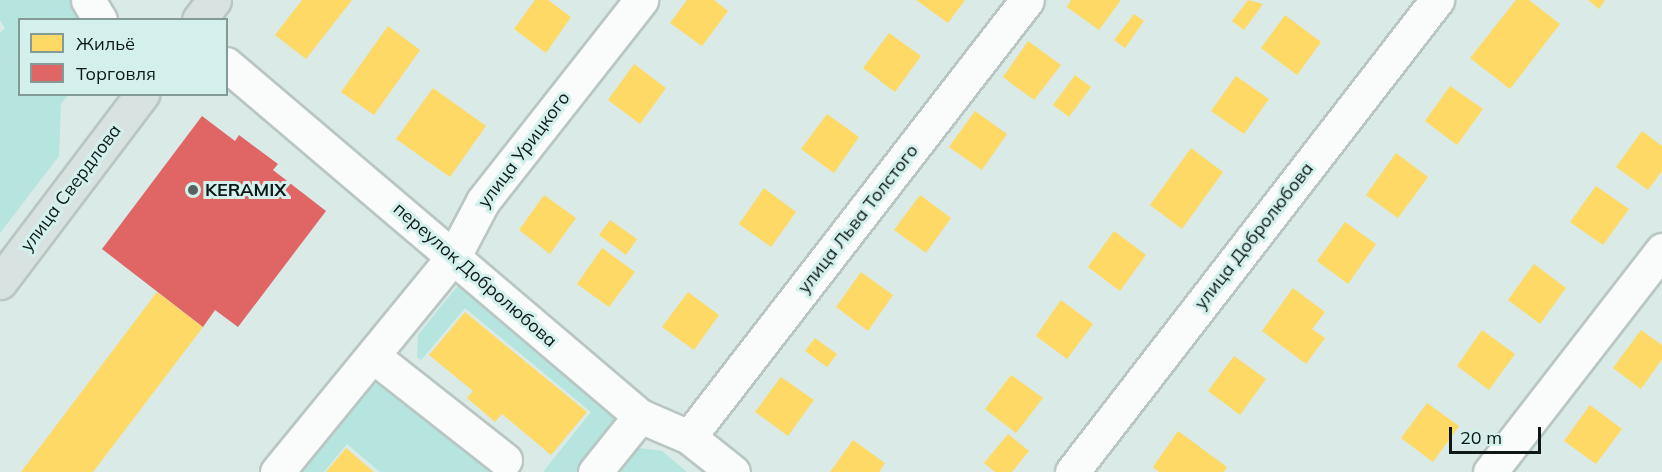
<!DOCTYPE html>
<html>
<head>
<meta charset="utf-8">
<style>
  body { margin:0 }
  #map { position:relative; width:1662px; height:472px; overflow:hidden; background:#d9eae7; font-family:Mulish,sans-serif }
  div>[style] { position:absolute }
  [style*='--x'] { left:calc(var(--x)*1px); top:calc(var(--y)*1px); width:calc(var(--w)*1px); rotate:calc(var(--a)*1deg) }
  .green>* { inset:0; background:#b6e4de }
  .homes>* { inset:0; background:#ffd966 }
  .shops>* { inset:0; background:#e06666 }
  .roads { filter:drop-shadow(2px 0 #b9c6c3) drop-shadow(-2px 0 #b9c6c3) drop-shadow(0 2px #b9c6c3) drop-shadow(0 -2px #b9c6c3) }
  .minor>* { height:33px; margin:-16.5px; padding:0 16.5px; transform-origin:16.5px; border-radius:16.5px; background:#f9fcfb }
  .major>* { height:33px; margin:-16.5px; padding:0 16.5px; transform-origin:16.5px; border-radius:16.5px; background:#d8e2e1 }
  .dots>* { width:16px; height:16px; translate:-50% -50%; box-sizing:border-box; border:3px solid #d3f0ec; border-radius:50% }
  span { translate:-50% -50%; white-space:nowrap; text-align:center; line-height:1.15; -webkit-text-stroke:6px #d3f0ec; paint-order:stroke }
  .street-label { font-size:18px; color:#0e1817 }
  .poi-label { font-size:18px; color:#0e1817; font-weight:700 }
  .left { translate:0 -50%; text-align:left }
  .legend { position:absolute; left:18px; top:18px; width:210px; height:78px; box-sizing:border-box; background:#d3f0ec; border:2px solid #849a97; margin:0; padding:8px 10px; list-style:none; font-size:18px; color:#0e1817 }
  .legend li { display:flex; align-items:center; gap:12px; height:30px }
  .legend b { width:30px; border:2px solid #849a97 }
  .scale { position:absolute; left:1449px; top:427px; width:92px; height:27px; box-sizing:border-box; border:3px solid #0e1817; border-top:0; padding-left:8px; font-size:18px; line-height:21px; white-space:nowrap; color:#0e1817; -webkit-text-stroke:4px #d3f0ec; paint-order:stroke }
</style>
</head>
<body>
<div id="map">
  <div class="green">
    <i style="clip-path:polygon(0 0,80px 0,92px 19px,20px 20px,20px 94px,68px 95px,61px 104px,59px 156px,0 233px,0 33px,5px 28px,0 20px)"></i>
    <i style="clip-path:polygon(460px 283px,620px 414px,582px 472px,543px 472px,591px 412px,465px 308px,421px 360px,417px 357px,418px 335px)"></i>
    <i style="clip-path:polygon(369px 383px,392px 385px,498px 472px,380px 472px,347px 444px,324px 472px,293px 472px)"></i>
    <i style="clip-path:polygon(639px 448px,662px 451px,687px 472px,619px 472px)"></i>
  </div>
  <div class="homes">
    <i style="clip-path:polygon(302px 0,352px 0,306px 59px,275px 35px)"></i>
    <i style="clip-path:polygon(535px 0,548px 0,571px 17px,546px 53px,514px 29px)"></i>
    <i style="clip-path:polygon(687px 0,714px 0,728px 11px,702px 46px,670px 23px)"></i>
    <i style="clip-path:polygon(916px 0,965px 0,948px 23px)"></i>
    <i style="clip-path:polygon(1071px 0,1121px 0,1099px 30px,1067px 7px)"></i>
    <i style="clip-path:polygon(1248px 0,1263px 4px,1244px 30px,1232px 21px)"></i>
    <i style="clip-path:polygon(1516px 0,1529px 0,1560px 24px,1510px 89px,1470px 58px)"></i>
    <i style="clip-path:polygon(1588px 0,1605px 0,1599px 9px)"></i>
    <i style="clip-path:polygon(1134px 14px,1144px 21px,1125px 48px,1114px 40px)"></i>
    <i style="clip-path:polygon(1285px 15px,1321px 42px,1297px 75px,1261px 48px)"></i>
    <i style="clip-path:polygon(388px 26px,420px 50px,374px 115px,341px 92px)"></i>
    <i style="clip-path:polygon(889px 33px,921px 56px,895px 92px,863px 68px)"></i>
    <i style="clip-path:polygon(1028px 41px,1061px 65px,1034px 100px,1003px 77px)"></i>
    <i style="clip-path:polygon(634px 64px,666px 88px,640px 124px,608px 100px)"></i>
    <i style="clip-path:polygon(1075px 75px,1091px 87px,1069px 117px,1053px 105px)"></i>
    <i style="clip-path:polygon(1236px 76px,1269px 99px,1244px 134px,1211px 111px)"></i>
    <i style="clip-path:polygon(1450px 86px,1483px 109px,1457px 145px,1425px 121px)"></i>
    <i style="clip-path:polygon(433px 88px,486px 126px,450px 177px,396px 139px)"></i>
    <i style="clip-path:polygon(975px 111px,1007px 134px,982px 170px,949px 147px)"></i>
    <i style="clip-path:polygon(827px 114px,859px 137px,834px 173px,801px 149px)"></i>
    <i style="clip-path:polygon(1642px 131px,1662px 146px,1662px 171px,1648px 190px,1616px 167px)"></i>
    <i style="clip-path:polygon(1191px 148px,1223px 172px,1182px 229px,1150px 205px)"></i>
    <i style="clip-path:polygon(1396px 153px,1428px 177px,1398px 218px,1366px 195px)"></i>
    <i style="clip-path:polygon(1596px 186px,1629px 209px,1603px 245px,1570px 222px)"></i>
    <i style="clip-path:polygon(764px 188px,796px 212px,771px 247px,739px 224px)"></i>
    <i style="clip-path:polygon(544px 195px,576px 218px,550px 254px,519px 230px)"></i>
    <i style="clip-path:polygon(920px 195px,951px 218px,926px 253px,894px 230px)"></i>
    <i style="clip-path:polygon(610px 220px,637px 239px,626px 255px,599px 235px)"></i>
    <i style="clip-path:polygon(1345px 222px,1376px 244px,1348px 284px,1317px 261px)"></i>
    <i style="clip-path:polygon(1114px 231px,1146px 255px,1120px 291px,1088px 267px)"></i>
    <i style="clip-path:polygon(602px 248px,635px 272px,609px 307px,577px 284px)"></i>
    <i style="clip-path:polygon(1534px 264px,1566px 288px,1540px 324px,1508px 300px)"></i>
    <i style="clip-path:polygon(861px 272px,893px 295px,868px 331px,836px 307px)"></i>
    <i style="clip-path:polygon(1293px 288px,1325px 312px,1312px 329px,1325px 338px,1306px 364px,1262px 331px)"></i>
    <i style="clip-path:polygon(157px 292px,203px 327px,147px 401px,93px 472px,21px 472px)"></i>
    <i style="clip-path:polygon(688px 292px,719px 315px,694px 350px,662px 327px)"></i>
    <i style="clip-path:polygon(1061px 300px,1093px 324px,1067px 359px,1036px 336px)"></i>
    <i style="clip-path:polygon(465px 312px,587px 412px,551px 455px,502px 414px,495px 422px,467px 398px,473px 391px,429px 355px)"></i>
    <i style="clip-path:polygon(1482px 330px,1515px 354px,1489px 390px,1457px 366px)"></i>
    <i style="clip-path:polygon(1641px 330px,1662px 345px,1662px 359px,1641px 389px,1613px 368px)"></i>
    <i style="clip-path:polygon(815px 338px,837px 354px,827px 367px,805px 351px)"></i>
    <i style="clip-path:polygon(1234px 356px,1266px 379px,1240px 415px,1208px 391px)"></i>
    <i style="clip-path:polygon(1011px 375px,1043px 398px,1016px 433px,985px 409px)"></i>
    <i style="clip-path:polygon(781px 377px,814px 400px,788px 436px,755px 412px)"></i>
    <i style="clip-path:polygon(1427px 403px,1459px 426px,1433px 462px,1401px 438px)"></i>
    <i style="clip-path:polygon(1590px 405px,1622px 429px,1596px 464px,1564px 441px)"></i>
    <i style="clip-path:polygon(1178px 431px,1227px 467px,1224px 472px,1159px 472px,1153px 467px)"></i>
    <i style="clip-path:polygon(1008px 434px,1029px 451px,1012px 472px,995px 472px,984px 463px)"></i>
    <i style="clip-path:polygon(853px 440px,885px 463px,879px 472px,830px 472px)"></i>
    <i style="clip-path:polygon(346px 448px,374px 472px,326px 472px)"></i>
  </div>
  <div class="shops">
    <i style="clip-path:polygon(202px 116px,235px 141px,239px 135px,278px 164px,273px 170px,326px 211px,238px 327px,215px 310px,203px 327px,102px 249px)"></i>
  </div>
  <div class="roads">
    <div class="minor">
      <i style="--x:88;--y:0;--w:23;--a:59"></i>
      <i style="--x:226;--y:64;--w:543;--a:40.37"></i>
      <i style="--x:640;--y:416;--w:53;--a:23.2"></i>
      <i style="--x:689;--y:437;--w:56;--a:38.5"></i>
      <i style="--x:373;--y:356;--w:168;--a:38.2"></i>
      <i style="--x:689;--y:437;--w:552;--a:-52.28"></i>
      <i style="--x:277;--y:472;--w:279;--a:-50.7"></i>
      <i style="--x:454;--y:256;--w:62;--a:-62.2"></i>
      <i style="--x:483;--y:201;--w:256;--a:-51.8"></i>
      <i style="--x:595;--y:472;--w:72;--a:-51.2"></i>
      <i style="--x:1072;--y:472;--w:597;--a:-52.29"></i>
      <i style="--x:1490;--y:472;--w:281;--a:-52.2"></i>
    </div>
    <div class="major">
      <i style="--x:199;--y:20;--w:25;--a:-53"></i>
      <i style="--x:0;--y:282;--w:236;--a:-52.9"></i>
    </div>
  </div>
  <div class="dots">
    <i style="left:193px;top:190px;background:#556260"></i>
  </div>
  <div class="street-label">
    <span style="left:524px;top:150px;rotate:-53deg">улица Урицкого</span>
    <span style="left:71px;top:188px;rotate:-53deg">улица Свердлова</span>
    <span style="left:858px;top:219px;rotate:-52deg">улица Льва Толстого</span>
    <span style="left:1254px;top:236px;rotate:-52deg">улица Добролюбова</span>
    <span style="left:475px;top:275px;rotate:41deg">переулок Добролюбова</span>
  </div>
  <div class="poi-label">
    <span class="left" style="left:205px;top:190px">KERAMIX</span>
  </div>
  <ul class="legend">
  <li><b style="height:16px;background:#ffd966"></b>Жильё</li>
  <li><b style="height:16px;background:#e06666"></b>Торговля</li>
  </ul>
  <div class="scale">20 m</div>
</div>
</body>
</html>
